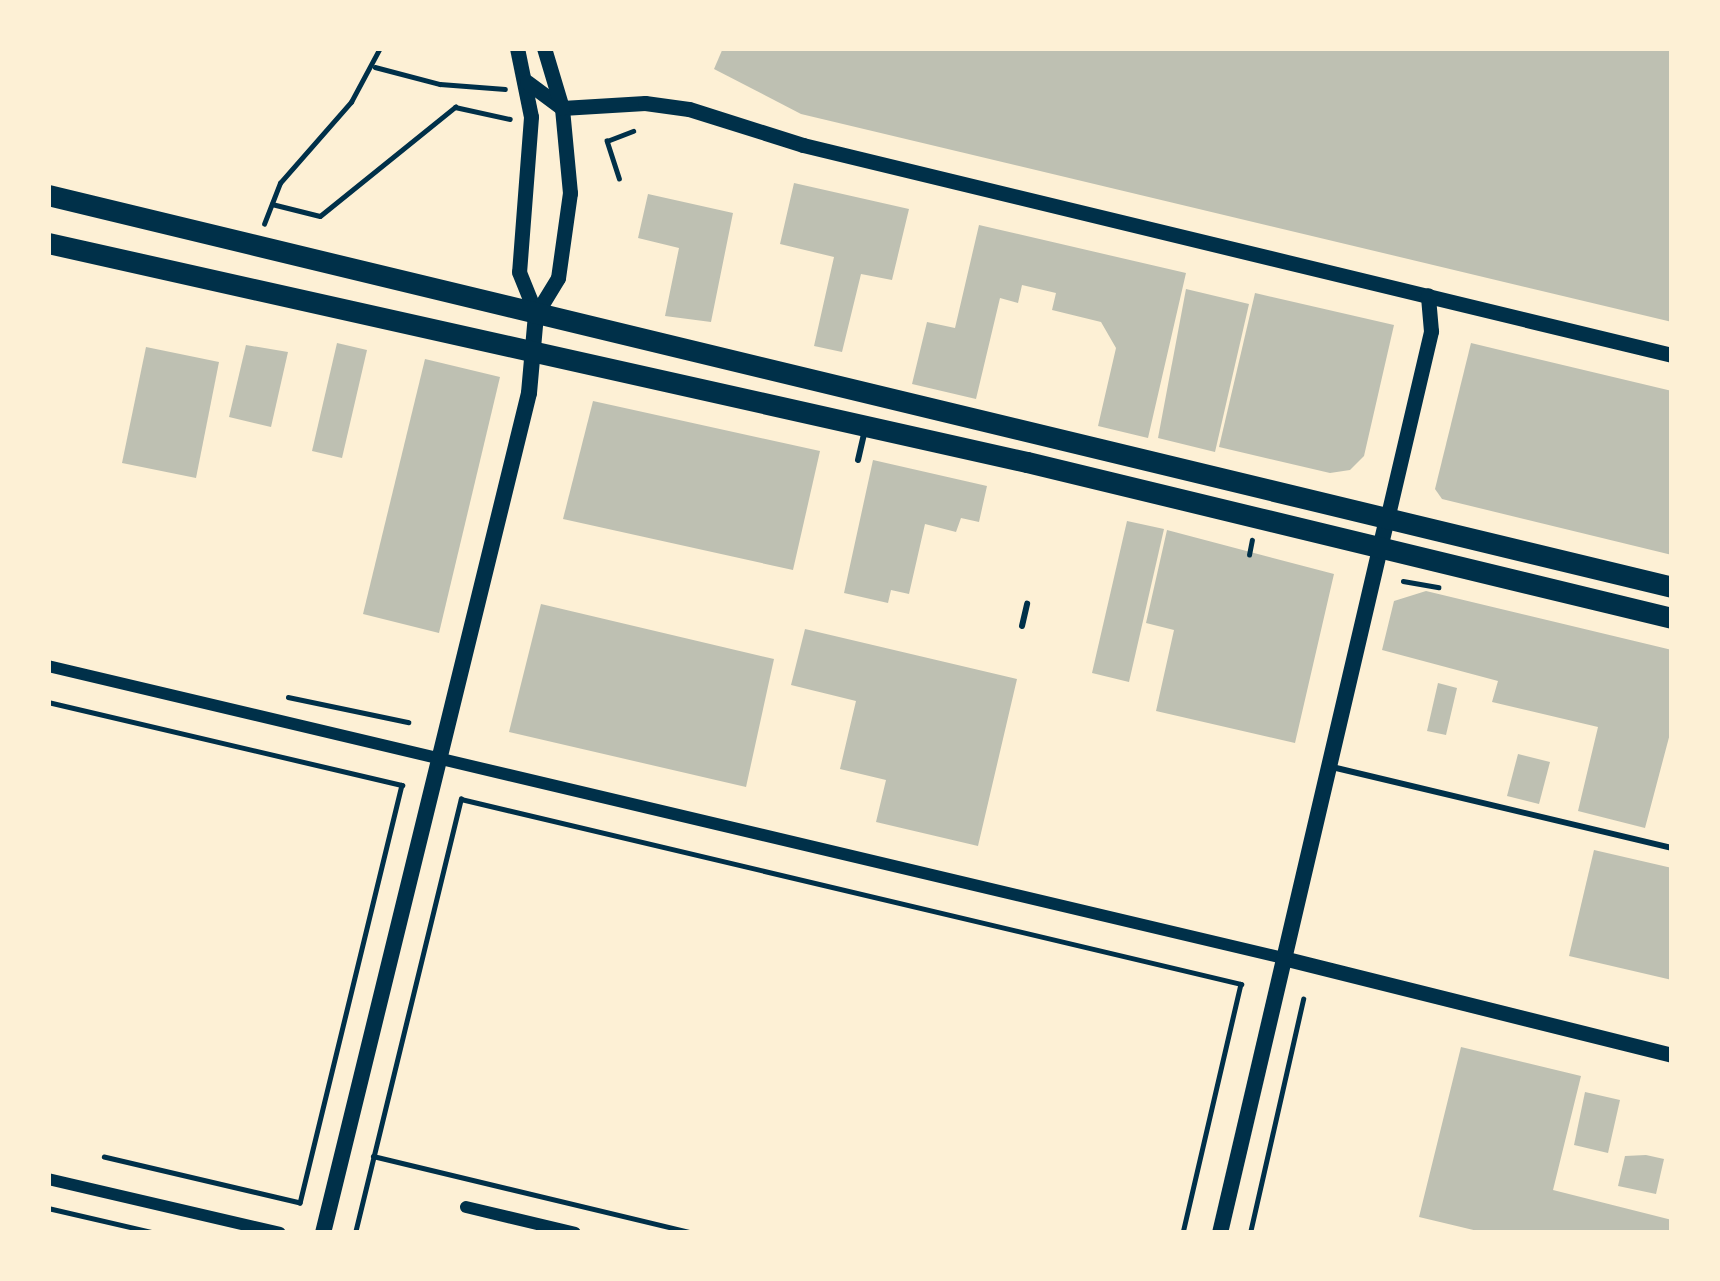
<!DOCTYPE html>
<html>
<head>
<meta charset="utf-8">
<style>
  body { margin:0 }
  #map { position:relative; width:1720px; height:1281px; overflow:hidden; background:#fdf0d5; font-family:"Archivo Narrow",sans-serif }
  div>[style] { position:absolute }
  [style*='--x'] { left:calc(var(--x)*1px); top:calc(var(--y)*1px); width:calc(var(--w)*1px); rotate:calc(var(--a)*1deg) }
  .building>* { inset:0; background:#bec0b2 }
  .path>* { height:4.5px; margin:-2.25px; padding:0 2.25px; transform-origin:2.25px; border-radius:2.25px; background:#003049 }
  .service>* { height:6px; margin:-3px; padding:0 3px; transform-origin:3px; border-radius:3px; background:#003049 }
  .minor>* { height:12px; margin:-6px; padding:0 6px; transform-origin:6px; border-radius:6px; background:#003049 }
  .tertiary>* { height:15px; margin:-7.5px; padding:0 7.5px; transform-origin:7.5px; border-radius:7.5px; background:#003049 }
  .secondary>* { height:16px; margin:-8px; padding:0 8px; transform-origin:8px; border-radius:8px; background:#003049 }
  .trunk>* { height:21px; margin:-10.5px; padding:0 10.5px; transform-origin:10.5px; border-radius:10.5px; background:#003049 }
  span { translate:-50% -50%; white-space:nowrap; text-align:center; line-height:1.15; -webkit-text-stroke:12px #fdf0d5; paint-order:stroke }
  .frame { position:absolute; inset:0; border:51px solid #fdf0d5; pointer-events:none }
</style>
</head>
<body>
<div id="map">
  <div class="building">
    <i style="clip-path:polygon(723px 48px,1672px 48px,1672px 322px,801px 114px,714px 69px)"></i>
    <i style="clip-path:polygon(794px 183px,909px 209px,892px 280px,861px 274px,842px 352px,814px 346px,834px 257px,780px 244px)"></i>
    <i style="clip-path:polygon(648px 194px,733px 213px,711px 322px,665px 316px,679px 248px,638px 238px)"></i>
    <i style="clip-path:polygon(979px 225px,1186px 273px,1148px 438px,1098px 426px,1116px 348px,1101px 322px,1052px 310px,1056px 293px,1022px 285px,1018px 303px,1000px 298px,976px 399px,912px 384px,927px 322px,955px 328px)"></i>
    <i style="clip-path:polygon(1186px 289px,1249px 304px,1215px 452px,1158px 438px)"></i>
    <i style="clip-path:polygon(1255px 293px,1394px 325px,1364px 456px,1350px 470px,1330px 473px,1219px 447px)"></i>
    <i style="clip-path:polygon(337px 343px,367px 350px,342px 458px,312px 451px)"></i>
    <i style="clip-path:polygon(1471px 343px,1672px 391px,1672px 555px,1442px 499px,1435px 489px)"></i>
    <i style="clip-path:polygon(246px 345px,288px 352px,271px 427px,229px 417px)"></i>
    <i style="clip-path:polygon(146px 347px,219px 362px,196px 478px,122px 463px)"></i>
    <i style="clip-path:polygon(425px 359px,500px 377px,439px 633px,363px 614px)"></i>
    <i style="clip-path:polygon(593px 401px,820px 451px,793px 570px,563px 519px)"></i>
    <i style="clip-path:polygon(873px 460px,987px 486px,979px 522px,961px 518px,956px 532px,925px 524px,909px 594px,891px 590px,888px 603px,844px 593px)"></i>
    <i style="clip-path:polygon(1127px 521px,1164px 529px,1129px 682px,1092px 673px)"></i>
    <i style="clip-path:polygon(1167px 530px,1334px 574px,1295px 743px,1156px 711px,1174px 630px,1146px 623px)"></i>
    <i style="clip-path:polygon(1426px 591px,1672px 650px,1672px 726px,1645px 828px,1578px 811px,1598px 727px,1492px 702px,1498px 681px,1382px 650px,1394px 601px)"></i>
    <i style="clip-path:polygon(541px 604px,774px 659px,746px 787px,509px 732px)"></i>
    <i style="clip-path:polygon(805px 629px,1017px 679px,978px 846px,876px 822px,886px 780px,840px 769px,856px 701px,791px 685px)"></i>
    <i style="clip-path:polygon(1438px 683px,1457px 688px,1446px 735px,1427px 731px)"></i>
    <i style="clip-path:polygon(1518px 754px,1550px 762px,1539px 804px,1507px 796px)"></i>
    <i style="clip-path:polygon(1594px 850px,1672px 868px,1672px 980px,1569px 956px)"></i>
    <i style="clip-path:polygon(1461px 1047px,1581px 1076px,1553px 1190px,1672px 1220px,1672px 1233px,1486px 1233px,1419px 1217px)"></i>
    <i style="clip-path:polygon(1585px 1092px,1620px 1100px,1608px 1153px,1574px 1145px)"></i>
    <i style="clip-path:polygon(1646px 1155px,1664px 1159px,1656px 1194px,1618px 1186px,1625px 1156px)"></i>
  </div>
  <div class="path">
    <i style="--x:375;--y:67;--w:67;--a:14.7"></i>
    <i style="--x:440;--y:84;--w:65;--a:4.4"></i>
    <i style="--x:619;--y:179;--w:40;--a:-108"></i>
    <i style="--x:607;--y:141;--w:28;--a:-21"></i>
    <i style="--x:272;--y:204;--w:49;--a:14"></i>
    <i style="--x:320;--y:216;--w:174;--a:-38.9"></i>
    <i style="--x:455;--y:107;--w:56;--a:12.3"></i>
    <i style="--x:264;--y:224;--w:44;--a:-68.7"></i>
    <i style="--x:280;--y:183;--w:108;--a:-48.8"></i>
    <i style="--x:351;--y:102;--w:61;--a:-61.8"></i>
    <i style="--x:1249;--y:555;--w:15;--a:-79"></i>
    <i style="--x:1403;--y:581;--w:36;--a:10"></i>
    <i style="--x:288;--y:697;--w:123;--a:11.8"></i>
    <i style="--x:48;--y:702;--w:364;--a:13.2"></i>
    <i style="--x:402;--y:785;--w:430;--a:103.7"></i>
    <i style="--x:300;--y:1203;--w:201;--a:-166.8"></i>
    <i style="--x:373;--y:1156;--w:329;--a:13.5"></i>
    <i style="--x:48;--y:1208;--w:111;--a:13"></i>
    <i style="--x:355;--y:1233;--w:447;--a:-76.3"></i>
    <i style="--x:461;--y:799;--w:802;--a:13.34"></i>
    <i style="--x:1241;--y:984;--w:256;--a:103.1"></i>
    <i style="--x:1250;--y:1233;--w:240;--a:-77.2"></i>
  </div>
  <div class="service">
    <i style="--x:858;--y:460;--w:32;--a:-77"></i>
    <i style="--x:1022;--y:626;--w:23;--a:-77"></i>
    <i style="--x:1332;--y:767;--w:350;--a:13.4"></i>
  </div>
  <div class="minor">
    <i style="--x:48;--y:666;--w:1273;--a:13.3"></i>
    <i style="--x:48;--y:1179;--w:238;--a:13.1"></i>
    <i style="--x:466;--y:1207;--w:112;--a:13.4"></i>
  </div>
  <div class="tertiary">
    <i style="--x:517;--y:48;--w:70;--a:78.5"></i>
    <i style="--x:531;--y:117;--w:155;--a:94.4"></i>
    <i style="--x:519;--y:272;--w:45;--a:68"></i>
    <i style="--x:527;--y:82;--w:44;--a:36.6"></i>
    <i style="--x:562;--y:108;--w:83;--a:-3.4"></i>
    <i style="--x:645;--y:103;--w:44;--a:7.8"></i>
    <i style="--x:689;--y:109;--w:120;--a:17.5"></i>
    <i style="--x:803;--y:145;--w:894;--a:13.59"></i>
    <i style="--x:536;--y:314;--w:42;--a:-58.6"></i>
    <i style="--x:558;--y:278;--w:86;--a:-82"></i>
    <i style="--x:570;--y:193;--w:85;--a:-95.4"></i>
    <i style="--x:562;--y:108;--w:63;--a:-106.7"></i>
    <i style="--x:1387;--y:519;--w:193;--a:-76.8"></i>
    <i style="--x:1431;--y:331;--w:36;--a:-95"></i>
    <i style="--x:1287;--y:959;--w:397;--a:14"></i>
  </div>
  <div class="secondary">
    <i style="--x:323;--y:1233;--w:865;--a:-76.22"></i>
    <i style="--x:529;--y:393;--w:79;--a:-84.9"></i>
    <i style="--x:1220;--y:1233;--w:733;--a:-76.84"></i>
  </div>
  <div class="trunk">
    <i style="--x:48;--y:195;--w:1671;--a:13.57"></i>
    <i style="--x:48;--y:243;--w:1003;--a:12.61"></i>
    <i style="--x:1027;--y:462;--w:664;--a:13.6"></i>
  </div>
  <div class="frame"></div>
</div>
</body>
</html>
